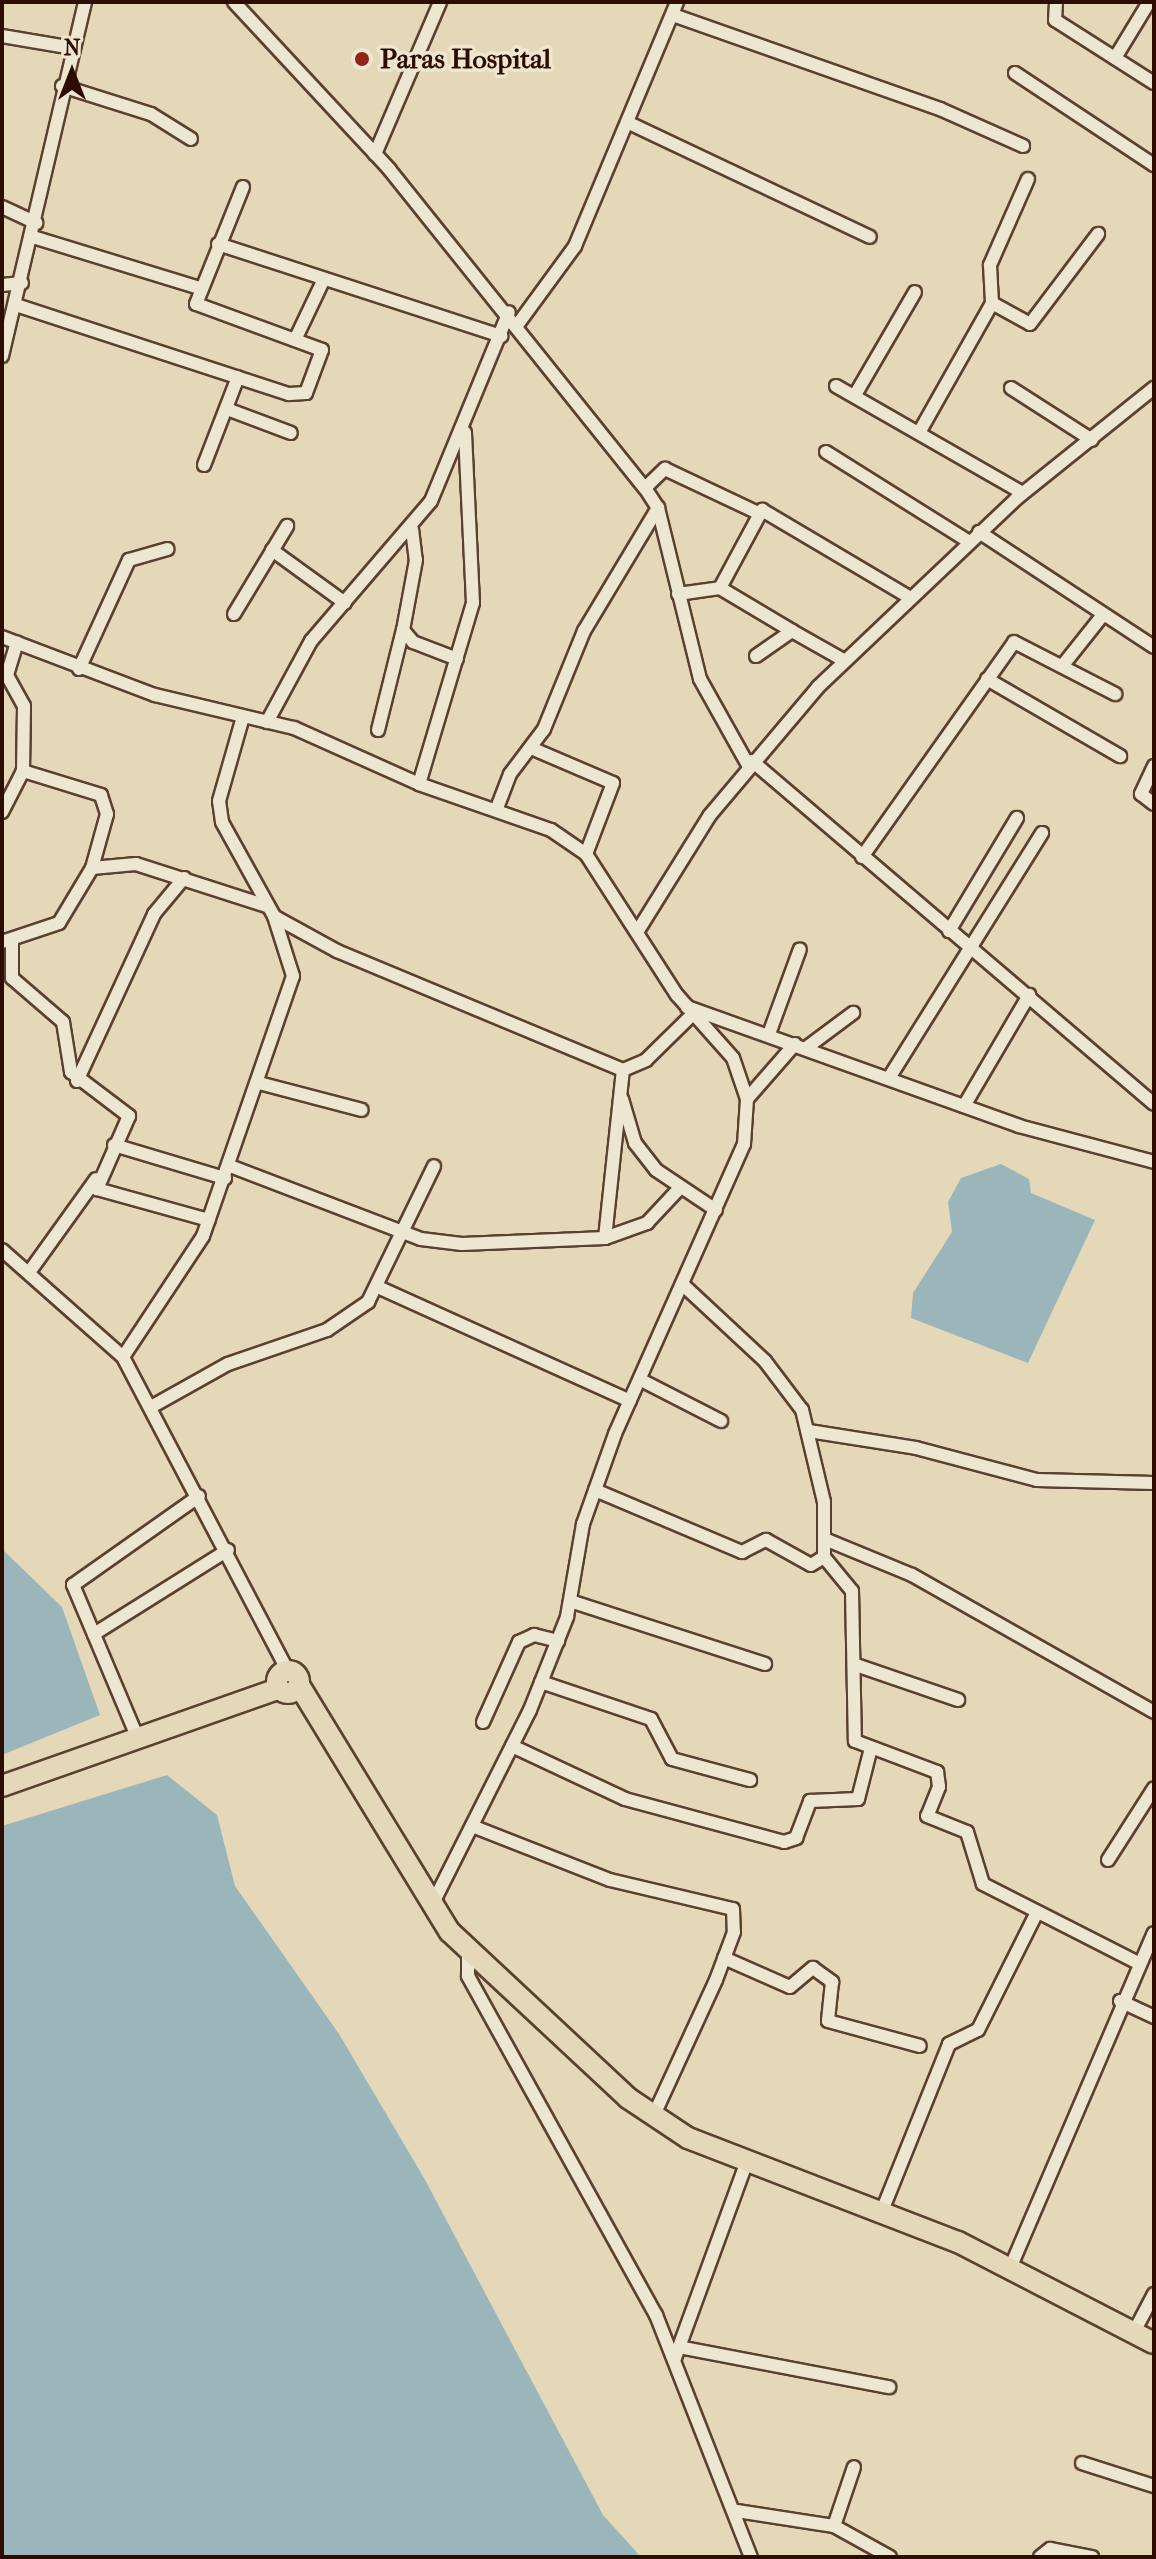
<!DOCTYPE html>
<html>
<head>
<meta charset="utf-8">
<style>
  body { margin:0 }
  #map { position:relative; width:1156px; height:2559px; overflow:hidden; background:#e4d8b8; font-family:"IM FELL French Canon",serif }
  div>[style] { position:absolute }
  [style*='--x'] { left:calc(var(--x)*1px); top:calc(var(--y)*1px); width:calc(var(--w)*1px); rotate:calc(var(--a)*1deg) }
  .water>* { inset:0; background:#9bb6ba }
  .roads { filter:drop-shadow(2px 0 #5b4030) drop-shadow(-2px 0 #5b4030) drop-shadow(0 2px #5b4030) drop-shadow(0 -2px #5b4030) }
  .minor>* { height:12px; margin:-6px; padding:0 6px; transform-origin:6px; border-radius:6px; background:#ede6d1 }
  .primary>* { height:20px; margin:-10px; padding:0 10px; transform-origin:10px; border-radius:10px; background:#e4d8b8 }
  .primary>.ring { margin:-10px; padding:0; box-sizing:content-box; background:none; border:20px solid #e4d8b8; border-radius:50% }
  .dots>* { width:22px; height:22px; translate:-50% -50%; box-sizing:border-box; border:4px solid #ede6d1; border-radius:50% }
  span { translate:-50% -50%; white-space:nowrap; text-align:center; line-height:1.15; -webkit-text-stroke:7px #ede6d1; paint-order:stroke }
  .poi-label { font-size:28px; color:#2d0d02; font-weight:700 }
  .left { translate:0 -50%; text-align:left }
  .frame { position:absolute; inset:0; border:4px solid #2d0d02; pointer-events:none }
  .north { position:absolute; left:32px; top:32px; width:80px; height:80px; -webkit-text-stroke:6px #ede6d1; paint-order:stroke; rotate:0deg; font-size:22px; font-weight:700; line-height:32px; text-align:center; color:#2d0d02 }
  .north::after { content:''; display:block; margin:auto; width:28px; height:36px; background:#2d0d02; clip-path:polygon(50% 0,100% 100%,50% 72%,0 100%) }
</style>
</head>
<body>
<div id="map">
  <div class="water">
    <i style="clip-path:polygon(1001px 1164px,1029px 1179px,1031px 1193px,1095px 1220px,1028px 1363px,911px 1318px,913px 1293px,952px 1232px,948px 1202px,961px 1178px)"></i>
    <i style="clip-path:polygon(2px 1549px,62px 1607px,100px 1715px,2px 1755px)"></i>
    <i style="clip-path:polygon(167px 1775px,217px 1815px,235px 1886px,339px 2034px,424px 2178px,603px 2515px,641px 2557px,2px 2557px,2px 1826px)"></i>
  </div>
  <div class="roads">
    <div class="minor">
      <i style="--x:234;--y:2;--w:228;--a:47.1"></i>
      <i style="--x:389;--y:169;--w:409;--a:51.3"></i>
      <i style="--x:645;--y:488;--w:24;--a:57"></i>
      <i style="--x:658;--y:508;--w:176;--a:76.2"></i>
      <i style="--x:700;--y:679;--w:98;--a:60.8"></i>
      <i style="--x:1056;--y:2;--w:18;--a:93"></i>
      <i style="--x:1055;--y:20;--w:117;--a:32.5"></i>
      <i style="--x:673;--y:15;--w:283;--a:19.4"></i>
      <i style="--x:940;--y:109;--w:91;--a:24"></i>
      <i style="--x:2;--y:36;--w:72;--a:9.6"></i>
      <i style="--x:1115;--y:58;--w:66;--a:-58.7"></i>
      <i style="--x:1015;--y:73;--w:167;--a:33.5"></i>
      <i style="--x:62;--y:86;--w:93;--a:17.5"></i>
      <i style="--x:151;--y:114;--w:47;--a:32"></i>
      <i style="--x:631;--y:124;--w:264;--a:25.3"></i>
      <i style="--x:375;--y:154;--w:165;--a:-66.8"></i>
      <i style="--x:2;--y:207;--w:38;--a:25"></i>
      <i style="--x:33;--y:237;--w:175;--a:17"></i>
      <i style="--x:218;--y:244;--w:298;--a:18"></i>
      <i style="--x:2;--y:285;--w:20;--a:-6"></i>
      <i style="--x:992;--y:303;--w:43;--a:28.9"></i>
      <i style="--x:1030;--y:324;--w:113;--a:-52.9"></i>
      <i style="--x:16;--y:305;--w:287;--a:18.1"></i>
      <i style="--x:289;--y:394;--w:17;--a:-3"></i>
      <i style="--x:306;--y:393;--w:46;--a:-69.6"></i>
      <i style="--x:322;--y:350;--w:134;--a:-159.9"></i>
      <i style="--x:196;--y:304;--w:126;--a:-68.1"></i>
      <i style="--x:518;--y:324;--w:97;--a:-53.8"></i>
      <i style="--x:575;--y:246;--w:264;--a:-67.3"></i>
      <i style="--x:295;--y:340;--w:65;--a:-64.6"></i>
      <i style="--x:2;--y:356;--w:364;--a:-76.8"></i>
      <i style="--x:836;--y:386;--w:215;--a:29.8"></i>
      <i style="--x:1011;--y:388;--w:96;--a:32.7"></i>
      <i style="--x:855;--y:395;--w:119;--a:-59.8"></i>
      <i style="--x:227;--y:409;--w:68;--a:20.6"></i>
      <i style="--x:920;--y:431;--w:147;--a:-60.6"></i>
      <i style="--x:992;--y:303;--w:38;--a:-93"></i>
      <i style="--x:990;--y:265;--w:94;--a:-66.2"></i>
      <i style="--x:826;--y:452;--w:168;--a:32.1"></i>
      <i style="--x:204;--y:465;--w:94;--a:-68.9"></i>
      <i style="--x:645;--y:488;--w:28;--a:-44"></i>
      <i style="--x:665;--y:469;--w:101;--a:25.3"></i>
      <i style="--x:412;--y:529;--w:31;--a:83"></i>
      <i style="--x:416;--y:560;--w:71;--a:100.5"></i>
      <i style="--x:403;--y:630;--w:16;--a:50"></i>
      <i style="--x:413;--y:642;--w:47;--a:21.1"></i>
      <i style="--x:979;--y:532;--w:209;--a:33.3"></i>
      <i style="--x:272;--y:550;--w:90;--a:36"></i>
      <i style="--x:720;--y:588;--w:84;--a:30.8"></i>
      <i style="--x:678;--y:594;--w:42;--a:-8.1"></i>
      <i style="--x:720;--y:588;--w:89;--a:-61.7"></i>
      <i style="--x:762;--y:510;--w:171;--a:30.6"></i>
      <i style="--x:234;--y:614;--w:103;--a:-58.9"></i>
      <i style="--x:2;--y:637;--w:164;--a:20.8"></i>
      <i style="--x:155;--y:695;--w:143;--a:13.4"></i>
      <i style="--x:294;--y:728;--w:137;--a:24.1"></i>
      <i style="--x:419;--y:784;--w:140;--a:19.2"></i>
      <i style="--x:551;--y:830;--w:42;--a:34.4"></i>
      <i style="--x:586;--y:854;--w:168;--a:57.2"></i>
      <i style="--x:677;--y:995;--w:84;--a:48.4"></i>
      <i style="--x:733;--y:1058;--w:43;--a:71.1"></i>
      <i style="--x:747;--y:1099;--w:45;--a:93.8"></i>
      <i style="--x:744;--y:1144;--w:317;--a:114"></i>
      <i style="--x:615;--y:1434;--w:96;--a:109.6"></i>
      <i style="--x:583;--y:1524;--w:94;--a:99.8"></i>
      <i style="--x:567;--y:1617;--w:100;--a:111.7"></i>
      <i style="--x:530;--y:1710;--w:218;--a:116.7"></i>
      <i style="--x:756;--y:656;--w:44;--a:-34.8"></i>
      <i style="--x:792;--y:631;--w:61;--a:29.5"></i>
      <i style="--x:1063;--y:665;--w:63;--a:-51.5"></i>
      <i style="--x:79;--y:669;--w:120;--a:-65.4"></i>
      <i style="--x:129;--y:560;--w:40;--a:-16"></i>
      <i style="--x:987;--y:679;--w:154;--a:30.1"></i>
      <i style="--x:267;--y:722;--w:92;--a:-61.5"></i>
      <i style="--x:311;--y:641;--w:184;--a:-49.4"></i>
      <i style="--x:431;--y:501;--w:204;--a:-67.6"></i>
      <i style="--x:378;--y:730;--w:103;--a:-76"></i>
      <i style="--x:531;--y:748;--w:89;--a:23.1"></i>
      <i style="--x:613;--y:783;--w:76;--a:110.8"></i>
      <i style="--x:752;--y:761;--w:528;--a:40.47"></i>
      <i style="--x:1154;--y:766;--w:31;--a:115"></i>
      <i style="--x:1141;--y:794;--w:16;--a:38"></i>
      <i style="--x:419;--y:784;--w:189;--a:-73.4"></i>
      <i style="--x:473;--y:603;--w:171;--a:-92.7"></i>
      <i style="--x:497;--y:808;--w:36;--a:-69"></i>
      <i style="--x:510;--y:774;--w:56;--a:-52.9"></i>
      <i style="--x:544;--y:729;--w:106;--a:-67.8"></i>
      <i style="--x:584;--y:631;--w:144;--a:-59"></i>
      <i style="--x:2;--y:812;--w:46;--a:-62.9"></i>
      <i style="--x:862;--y:857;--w:263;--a:-54.7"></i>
      <i style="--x:1014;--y:642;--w:114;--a:27.2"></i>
      <i style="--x:92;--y:868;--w:44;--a:-5.2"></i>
      <i style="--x:136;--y:864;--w:138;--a:17.8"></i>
      <i style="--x:275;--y:917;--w:71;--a:28.7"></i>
      <i style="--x:337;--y:951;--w:310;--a:22.6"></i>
      <i style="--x:623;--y:1070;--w:25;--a:-23"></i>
      <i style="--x:646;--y:1060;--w:66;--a:-44.4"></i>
      <i style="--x:639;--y:929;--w:134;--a:-58.1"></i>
      <i style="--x:710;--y:815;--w:167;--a:-49.8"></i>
      <i style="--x:818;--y:687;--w:274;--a:-43.5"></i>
      <i style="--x:1017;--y:498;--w:176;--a:-38.8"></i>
      <i style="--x:949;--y:931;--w:132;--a:-59"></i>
      <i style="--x:12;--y:941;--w:37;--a:90"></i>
      <i style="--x:12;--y:978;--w:67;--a:40.8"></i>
      <i style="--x:63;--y:1022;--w:51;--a:80.9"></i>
      <i style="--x:71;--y:1072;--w:73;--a:37.2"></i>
      <i style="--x:129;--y:1116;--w:80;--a:113.7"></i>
      <i style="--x:97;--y:1189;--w:116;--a:15.5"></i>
      <i style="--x:2;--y:942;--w:60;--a:-18.4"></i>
      <i style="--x:59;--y:923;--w:64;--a:-59"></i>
      <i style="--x:92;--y:868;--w:56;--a:-74.5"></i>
      <i style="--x:107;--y:814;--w:20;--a:-108"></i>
      <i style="--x:101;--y:795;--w:82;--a:-162.9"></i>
      <i style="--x:23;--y:771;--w:65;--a:-89.1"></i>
      <i style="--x:24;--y:706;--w:35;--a:-119"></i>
      <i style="--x:7;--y:675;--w:34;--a:-73"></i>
      <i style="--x:687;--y:1007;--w:353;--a:19.7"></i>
      <i style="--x:1019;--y:1126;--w:140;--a:14.9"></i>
      <i style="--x:769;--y:1034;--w:90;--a:-70"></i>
      <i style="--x:806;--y:1048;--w:59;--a:-36.7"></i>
      <i style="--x:889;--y:1078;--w:289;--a:-58"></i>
      <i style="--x:77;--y:1081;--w:184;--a:-65.2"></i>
      <i style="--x:154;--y:914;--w:47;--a:-50.2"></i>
      <i style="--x:259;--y:1083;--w:106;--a:14.7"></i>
      <i style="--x:622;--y:1099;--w:46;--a:73.5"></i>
      <i style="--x:635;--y:1143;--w:34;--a:52"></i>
      <i style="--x:656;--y:1170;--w:72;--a:33.7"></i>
      <i style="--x:747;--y:1099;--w:73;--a:-48.9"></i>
      <i style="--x:964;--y:1106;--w:129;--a:-59.6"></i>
      <i style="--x:114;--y:1145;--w:116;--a:16.6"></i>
      <i style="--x:230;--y:1166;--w:204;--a:20.9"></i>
      <i style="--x:421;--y:1239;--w:41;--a:7"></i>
      <i style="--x:462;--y:1244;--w:143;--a:-2.4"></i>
      <i style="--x:605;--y:1238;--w:169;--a:-83.9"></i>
      <i style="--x:605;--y:1238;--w:45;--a:-19.7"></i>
      <i style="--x:647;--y:1223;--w:45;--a:-46.8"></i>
      <i style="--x:2;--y:1250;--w:162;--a:41.5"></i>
      <i style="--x:123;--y:1357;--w:355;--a:62.3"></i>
      <i style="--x:30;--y:1271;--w:113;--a:-54.3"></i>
      <i style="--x:380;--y:1288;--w:274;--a:24.3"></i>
      <i style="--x:123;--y:1357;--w:145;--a:-56.5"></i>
      <i style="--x:203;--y:1236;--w:275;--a:-70.9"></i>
      <i style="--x:293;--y:976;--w:63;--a:-107.6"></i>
      <i style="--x:274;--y:916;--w:107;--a:-119"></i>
      <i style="--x:222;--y:822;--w:21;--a:-98"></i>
      <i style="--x:219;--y:801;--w:87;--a:-74.1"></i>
      <i style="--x:641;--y:1380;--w:90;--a:27.1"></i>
      <i style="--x:151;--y:1407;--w:88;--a:-29.2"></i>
      <i style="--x:228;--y:1364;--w:105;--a:-19"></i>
      <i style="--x:327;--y:1330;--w:50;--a:-34.3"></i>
      <i style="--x:368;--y:1302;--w:151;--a:-64.1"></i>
      <i style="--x:809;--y:1431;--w:108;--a:9"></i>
      <i style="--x:916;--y:1448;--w:125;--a:14.8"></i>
      <i style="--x:1037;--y:1480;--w:117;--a:1.5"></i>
      <i style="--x:595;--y:1490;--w:160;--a:22.9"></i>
      <i style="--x:742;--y:1552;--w:27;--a:-27"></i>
      <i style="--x:766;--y:1540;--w:51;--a:29.1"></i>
      <i style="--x:811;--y:1565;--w:15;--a:-32"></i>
      <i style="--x:824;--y:1557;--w:55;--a:-90"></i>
      <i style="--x:824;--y:1502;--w:95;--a:-103.4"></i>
      <i style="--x:802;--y:1410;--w:61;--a:-127.1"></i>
      <i style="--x:765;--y:1361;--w:113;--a:-137.1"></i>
      <i style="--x:827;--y:1540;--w:92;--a:22.4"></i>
      <i style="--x:912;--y:1575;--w:278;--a:29.5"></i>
      <i style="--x:824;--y:1557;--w:44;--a:50.5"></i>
      <i style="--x:852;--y:1591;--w:150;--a:88.9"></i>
      <i style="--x:855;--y:1741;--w:88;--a:20.7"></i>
      <i style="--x:937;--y:1772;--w:15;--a:82"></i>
      <i style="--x:939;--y:1787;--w:31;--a:112"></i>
      <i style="--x:927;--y:1816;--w:43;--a:21.8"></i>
      <i style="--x:967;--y:1832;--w:54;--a:72.9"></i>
      <i style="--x:983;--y:1884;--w:174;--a:27"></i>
      <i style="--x:570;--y:1601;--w:205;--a:17.9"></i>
      <i style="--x:94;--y:1634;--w:158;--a:-32.1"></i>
      <i style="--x:856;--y:1665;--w:108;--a:18.9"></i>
      <i style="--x:541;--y:1682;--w:116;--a:18.6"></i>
      <i style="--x:651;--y:1719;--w:45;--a:62.3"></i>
      <i style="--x:672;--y:1759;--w:81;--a:15.1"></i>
      <i style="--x:483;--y:1722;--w:88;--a:-65.8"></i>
      <i style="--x:519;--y:1642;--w:17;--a:-25"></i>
      <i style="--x:534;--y:1635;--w:25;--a:14"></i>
      <i style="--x:136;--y:1734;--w:162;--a:-112.9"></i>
      <i style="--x:73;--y:1585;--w:154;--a:-35.2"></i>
      <i style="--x:512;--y:1746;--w:125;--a:25.1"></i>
      <i style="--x:625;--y:1799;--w:165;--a:15.1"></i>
      <i style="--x:784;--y:1842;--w:13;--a:-18"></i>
      <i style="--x:796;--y:1838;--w:40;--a:-69"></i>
      <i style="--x:810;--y:1801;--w:48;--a:-2.4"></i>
      <i style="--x:858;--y:1799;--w:53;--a:-75.7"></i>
      <i style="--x:472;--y:1826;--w:148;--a:21.4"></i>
      <i style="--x:610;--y:1880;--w:126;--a:13.3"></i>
      <i style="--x:733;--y:1909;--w:23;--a:88"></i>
      <i style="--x:734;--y:1932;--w:51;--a:110.6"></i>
      <i style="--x:716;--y:1980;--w:151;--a:114.7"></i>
      <i style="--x:1108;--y:1860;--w:85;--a:-57.4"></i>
      <i style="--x:468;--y:1952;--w:24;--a:90"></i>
      <i style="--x:468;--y:1976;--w:388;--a:61"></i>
      <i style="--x:656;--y:2315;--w:260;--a:68.6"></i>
      <i style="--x:724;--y:1958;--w:72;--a:23.7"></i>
      <i style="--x:790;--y:1987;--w:30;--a:-40"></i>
      <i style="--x:813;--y:1968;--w:24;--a:36"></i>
      <i style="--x:832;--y:1982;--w:39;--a:96"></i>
      <i style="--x:828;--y:2021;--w:95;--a:15.2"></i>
      <i style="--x:1120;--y:2001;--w:38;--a:25"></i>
      <i style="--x:882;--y:2211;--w:180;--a:-68.1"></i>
      <i style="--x:949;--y:2044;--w:32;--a:-26"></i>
      <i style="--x:978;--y:2030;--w:130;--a:-63.4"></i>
      <i style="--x:1011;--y:2266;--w:362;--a:-66.8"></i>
      <i style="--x:1134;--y:2332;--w:43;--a:-62.2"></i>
      <i style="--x:684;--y:2348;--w:209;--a:10.8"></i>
      <i style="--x:675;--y:2358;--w:210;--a:-69.9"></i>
      <i style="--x:1082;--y:2463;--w:76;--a:17.7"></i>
      <i style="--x:737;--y:2511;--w:98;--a:8.8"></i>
      <i style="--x:834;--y:2526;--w:62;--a:-71.3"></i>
      <i style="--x:834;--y:2526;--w:64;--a:29"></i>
      <i style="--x:1040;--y:2557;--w:13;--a:-39"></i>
      <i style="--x:1050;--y:2549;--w:43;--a:10.8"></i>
    </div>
    <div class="primary">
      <i class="ring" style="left:277px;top:1671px;width:2px;height:2px"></i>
      <i style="--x:299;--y:1685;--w:289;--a:58.6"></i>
      <i style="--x:450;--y:1932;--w:243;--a:43"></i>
      <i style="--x:628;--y:2098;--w:72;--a:33.7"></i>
      <i style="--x:688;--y:2138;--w:289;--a:21.1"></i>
      <i style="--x:958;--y:2242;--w:220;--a:27.3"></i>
      <i style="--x:2;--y:1786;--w:293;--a:-19.4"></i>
    </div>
  </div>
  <div class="dots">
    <i style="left:362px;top:59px;background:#8f2418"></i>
  </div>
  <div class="poi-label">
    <span class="left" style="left:380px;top:59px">Paras Hospital</span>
  </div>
  <div class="frame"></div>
  <div class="north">N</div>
</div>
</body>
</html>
